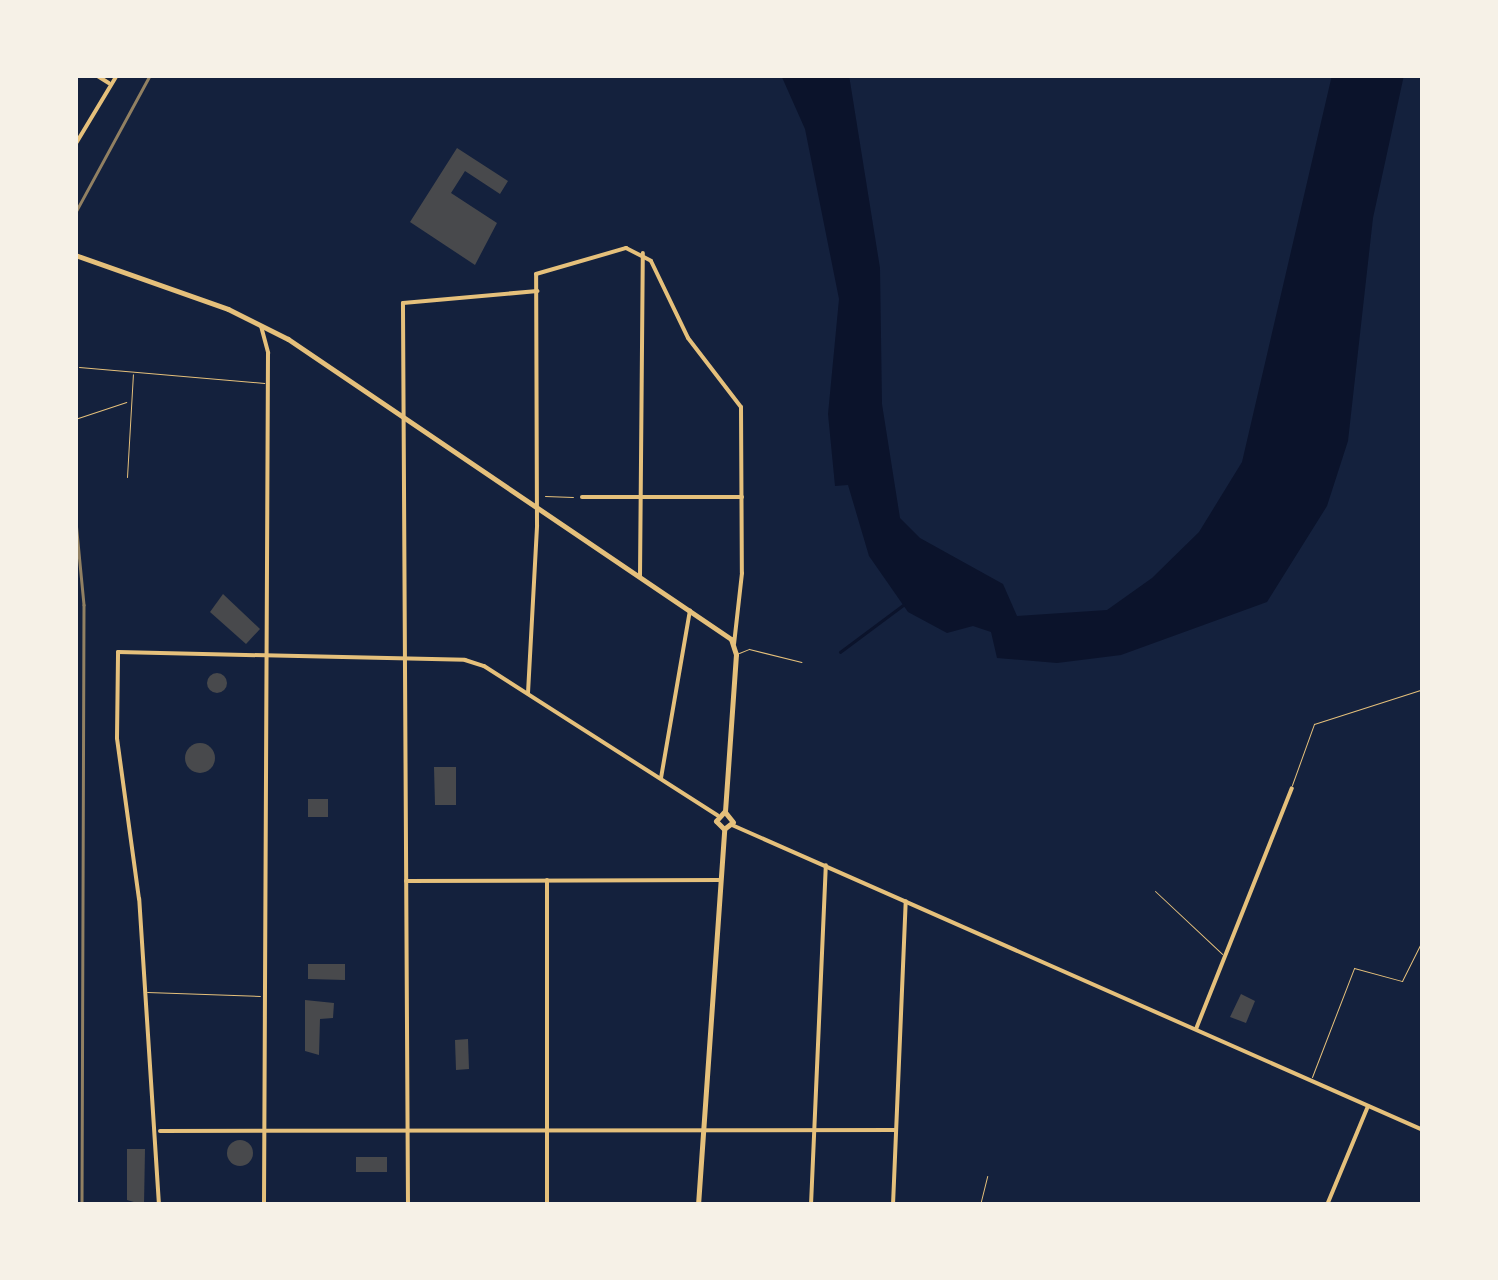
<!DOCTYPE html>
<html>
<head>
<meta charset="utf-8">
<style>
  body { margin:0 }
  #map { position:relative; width:1498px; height:1280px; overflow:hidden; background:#14213d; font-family:"PT Serif",serif }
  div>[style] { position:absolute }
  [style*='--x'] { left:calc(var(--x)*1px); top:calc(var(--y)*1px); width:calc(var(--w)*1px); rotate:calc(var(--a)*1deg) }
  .water>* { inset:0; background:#0b132b }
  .stream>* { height:2.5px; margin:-1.25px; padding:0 1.25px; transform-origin:1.25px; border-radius:1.25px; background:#0b132b }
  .building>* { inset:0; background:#48494c }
  .round { border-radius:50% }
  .path>* { height:1px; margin:-0.5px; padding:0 0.5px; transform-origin:0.5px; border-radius:0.5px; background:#e5c07b }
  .service>* { height:1px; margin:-0.5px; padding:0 0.5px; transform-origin:0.5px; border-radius:0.5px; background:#e5c07b }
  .minor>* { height:4px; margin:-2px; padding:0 2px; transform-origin:2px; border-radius:2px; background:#e5c07b }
  .tertiary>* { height:4px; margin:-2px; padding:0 2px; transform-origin:2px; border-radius:2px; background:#e5c07b }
  .secondary>* { height:5px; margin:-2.5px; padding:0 2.5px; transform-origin:2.5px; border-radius:2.5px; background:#e5c07b }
  .rail>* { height:2.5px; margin:-1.25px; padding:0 1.25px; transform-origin:1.25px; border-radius:1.25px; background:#918062 }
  span { translate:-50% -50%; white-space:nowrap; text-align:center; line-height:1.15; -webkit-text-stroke:9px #f6f1e7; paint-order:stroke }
  .frame { position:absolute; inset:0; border:78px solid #f6f1e7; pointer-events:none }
</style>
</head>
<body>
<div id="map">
  <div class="water">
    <i style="clip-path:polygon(781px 75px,849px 75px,880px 268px,882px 404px,900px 518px,920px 538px,1003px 584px,1017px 616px,1107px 610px,1152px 578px,1199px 532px,1242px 462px,1332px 75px,1404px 75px,1373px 218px,1348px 441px,1327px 506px,1267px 602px,1121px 655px,1057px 663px,997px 658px,991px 632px,973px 626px,947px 633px,908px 612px,869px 556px,848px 485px,835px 486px,828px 414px,839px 299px,805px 129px)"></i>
  </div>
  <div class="stream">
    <i style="--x:840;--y:652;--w:79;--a:-36.7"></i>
  </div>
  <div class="building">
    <i style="clip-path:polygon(457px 148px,508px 181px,500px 194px,465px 171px,451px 193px,497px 223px,475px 265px,410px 222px)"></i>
    <i style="clip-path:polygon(223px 594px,260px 629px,246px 644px,210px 612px)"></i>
    <i class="round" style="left:207px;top:673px;width:20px;height:20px"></i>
    <i class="round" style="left:185px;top:743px;width:30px;height:30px"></i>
    <i style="clip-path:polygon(434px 767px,456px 767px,456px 805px,435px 805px)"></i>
    <i style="clip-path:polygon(308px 799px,328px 799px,328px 817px,308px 817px)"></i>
    <i style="clip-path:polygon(308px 964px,345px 964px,345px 980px,308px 979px)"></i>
    <i style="clip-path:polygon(1241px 994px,1255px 1001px,1246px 1023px,1230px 1017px)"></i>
    <i style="clip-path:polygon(305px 1000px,334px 1003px,333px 1018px,320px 1019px,319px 1055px,305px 1051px)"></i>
    <i style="clip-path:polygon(468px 1039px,469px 1069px,456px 1070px,455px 1040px)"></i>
    <i class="round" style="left:227px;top:1140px;width:26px;height:26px"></i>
    <i style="clip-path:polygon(127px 1149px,145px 1149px,144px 1205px,127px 1200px)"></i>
    <i style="clip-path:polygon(356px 1157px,387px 1157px,387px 1172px,356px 1172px)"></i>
  </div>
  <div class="path">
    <i style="--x:545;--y:496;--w:28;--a:2"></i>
  </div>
  <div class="service">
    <i style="--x:79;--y:367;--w:186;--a:4.9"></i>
    <i style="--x:75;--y:419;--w:54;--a:-18.4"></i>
    <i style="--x:127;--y:477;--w:103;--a:-86.7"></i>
    <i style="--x:739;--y:653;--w:11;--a:-22"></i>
    <i style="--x:749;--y:649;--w:54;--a:14"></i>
    <i style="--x:1292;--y:785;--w:65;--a:-70.2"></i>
    <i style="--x:1314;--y:724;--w:114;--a:-17.8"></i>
    <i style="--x:1155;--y:891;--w:92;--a:43.2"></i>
    <i style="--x:147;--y:992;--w:113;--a:2"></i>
    <i style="--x:1312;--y:1077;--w:117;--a:-68.9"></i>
    <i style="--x:1354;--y:968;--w:50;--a:15.2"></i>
    <i style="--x:1402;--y:981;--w:47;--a:-63.4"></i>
    <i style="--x:980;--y:1205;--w:30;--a:-76"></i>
  </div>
  <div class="minor">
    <i style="--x:96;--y:75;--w:15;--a:32"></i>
    <i style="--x:75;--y:145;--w:82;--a:-59"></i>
    <i style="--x:582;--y:497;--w:160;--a:0"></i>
    <i style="--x:640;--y:576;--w:323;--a:-89.5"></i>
    <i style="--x:528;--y:693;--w:168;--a:-86.9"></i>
    <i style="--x:537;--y:525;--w:251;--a:-90.2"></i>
    <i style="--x:536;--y:274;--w:94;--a:-16.1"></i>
    <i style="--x:626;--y:248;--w:28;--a:27"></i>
    <i style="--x:651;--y:261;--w:85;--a:64.3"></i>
    <i style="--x:688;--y:338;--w:87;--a:52.5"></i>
    <i style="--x:741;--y:407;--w:166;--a:89.7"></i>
    <i style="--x:742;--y:573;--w:71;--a:96.4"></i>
    <i style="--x:661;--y:778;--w:170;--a:-80.2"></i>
    <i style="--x:732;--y:825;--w:755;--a:23.82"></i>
    <i style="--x:406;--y:881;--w:314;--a:-0.2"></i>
    <i style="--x:1196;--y:1029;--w:259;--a:-68.3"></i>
    <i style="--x:160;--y:1131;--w:735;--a:-0.08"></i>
    <i style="--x:159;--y:1205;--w:307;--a:-93.7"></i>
    <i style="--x:139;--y:899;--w:162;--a:-97.8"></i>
    <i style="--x:117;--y:738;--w:86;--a:-89.3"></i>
    <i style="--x:118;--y:652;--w:347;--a:1.3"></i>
    <i style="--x:465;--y:660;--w:20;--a:18"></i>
    <i style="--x:484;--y:666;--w:277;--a:32.6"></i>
    <i style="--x:408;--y:1205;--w:902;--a:-90.32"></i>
    <i style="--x:403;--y:303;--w:135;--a:-5.1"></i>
    <i style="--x:547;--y:1205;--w:325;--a:-90"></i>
    <i style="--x:811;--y:1205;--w:340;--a:-87.5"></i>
    <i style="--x:893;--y:1205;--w:304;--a:-87.6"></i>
    <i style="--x:1327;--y:1205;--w:107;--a:-67.5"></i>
  </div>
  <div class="tertiary">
    <i style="--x:261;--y:326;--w:28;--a:75"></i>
    <i style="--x:268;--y:353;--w:852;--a:90.27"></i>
  </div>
  <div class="secondary">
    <i style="--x:75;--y:255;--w:162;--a:19.4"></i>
    <i style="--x:228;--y:309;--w:67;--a:26.6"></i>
    <i style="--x:288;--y:339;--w:535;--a:34.11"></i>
    <i style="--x:731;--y:639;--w:16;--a:72"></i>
    <i style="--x:736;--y:654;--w:158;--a:94"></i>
    <i style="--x:724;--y:812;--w:12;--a:132"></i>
    <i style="--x:716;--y:821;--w:11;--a:45"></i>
    <i style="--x:724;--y:829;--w:11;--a:-38"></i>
    <i style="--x:733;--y:822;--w:13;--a:-129"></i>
    <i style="--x:698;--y:1205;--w:377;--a:-86"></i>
  </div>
  <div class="rail">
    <i style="--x:75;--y:213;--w:157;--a:-61.5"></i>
    <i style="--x:75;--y:511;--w:94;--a:84.5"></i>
    <i style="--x:84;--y:605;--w:600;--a:90.19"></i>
  </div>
  <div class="frame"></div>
</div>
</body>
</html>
